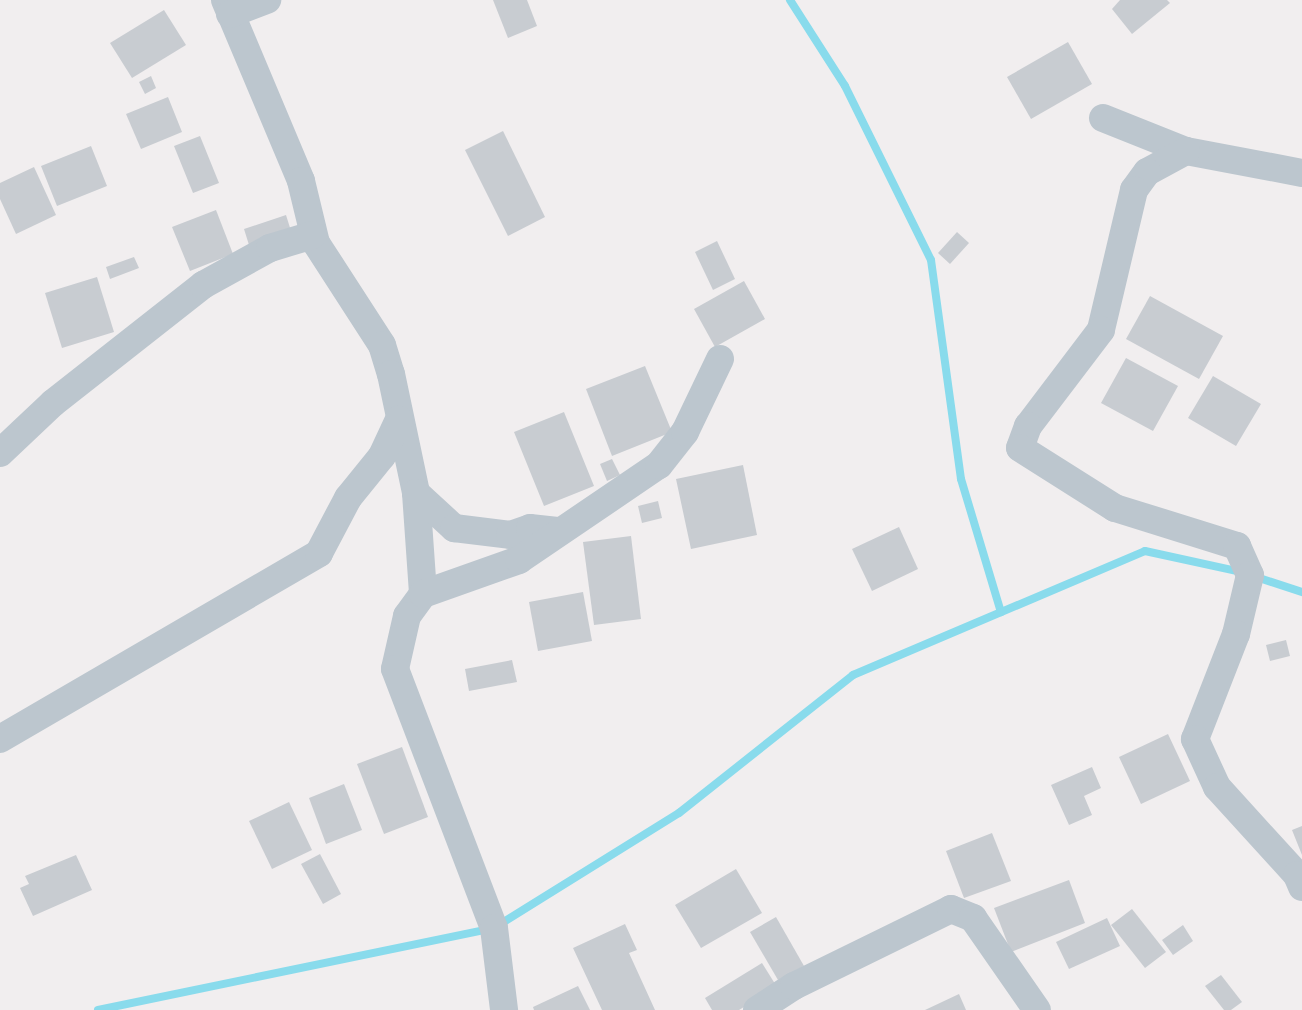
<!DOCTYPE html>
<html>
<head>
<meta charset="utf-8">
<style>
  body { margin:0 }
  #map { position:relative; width:1302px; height:1010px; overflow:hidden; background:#f1eeef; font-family:Lato,sans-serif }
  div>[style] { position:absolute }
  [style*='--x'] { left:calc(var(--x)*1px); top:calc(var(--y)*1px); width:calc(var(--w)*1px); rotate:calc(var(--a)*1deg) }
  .stream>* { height:8px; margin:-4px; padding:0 4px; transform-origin:4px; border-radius:4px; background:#89dbec }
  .building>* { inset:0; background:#c8ccd1 }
  .minor>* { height:28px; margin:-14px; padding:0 14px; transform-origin:14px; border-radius:14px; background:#bcc6ce }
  span { translate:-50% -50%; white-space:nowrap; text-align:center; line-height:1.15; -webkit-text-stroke:4.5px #fff; paint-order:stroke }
</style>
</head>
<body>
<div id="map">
  <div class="stream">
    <i style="--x:790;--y:0;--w:102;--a:57.4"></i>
    <i style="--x:845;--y:86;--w:194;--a:63.7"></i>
    <i style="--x:931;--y:260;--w:221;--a:82.2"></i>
    <i style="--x:961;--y:479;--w:139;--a:73.3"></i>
    <i style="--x:1253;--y:576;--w:52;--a:18.1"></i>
    <i style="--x:98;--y:1010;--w:404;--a:-11.7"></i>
    <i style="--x:494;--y:928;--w:218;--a:-31.9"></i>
    <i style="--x:679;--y:813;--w:222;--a:-38.4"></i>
    <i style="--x:853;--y:675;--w:317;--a:-23"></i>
    <i style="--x:1145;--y:551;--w:98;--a:12.3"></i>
  </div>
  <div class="building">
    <i style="clip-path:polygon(493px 0,527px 0,537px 26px,508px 38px)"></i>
    <i style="clip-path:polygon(1120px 0,1167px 0,1170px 3px,1132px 34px,1112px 9px)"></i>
    <i style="clip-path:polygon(164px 10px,186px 45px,132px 78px,110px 43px)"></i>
    <i style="clip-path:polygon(1068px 42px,1092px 84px,1031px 119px,1007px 77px)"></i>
    <i style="clip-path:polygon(151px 76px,156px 88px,145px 94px,139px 82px)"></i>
    <i style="clip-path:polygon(168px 97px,182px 132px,141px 149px,126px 114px)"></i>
    <i style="clip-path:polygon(503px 131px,545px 217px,508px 236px,465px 150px)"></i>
    <i style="clip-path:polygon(200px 136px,219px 183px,193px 193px,174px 146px)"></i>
    <i style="clip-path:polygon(91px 146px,107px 186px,57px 206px,41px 166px)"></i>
    <i style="clip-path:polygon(34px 167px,56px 215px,16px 234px,0 199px,0 183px)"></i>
    <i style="clip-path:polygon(216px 210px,233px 254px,190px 271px,172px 227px)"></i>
    <i style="clip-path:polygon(286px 215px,291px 231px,249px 245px,244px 229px)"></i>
    <i style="clip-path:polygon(957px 232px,969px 243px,950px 264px,938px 253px)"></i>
    <i style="clip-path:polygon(717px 241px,735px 279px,713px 290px,695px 252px)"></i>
    <i style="clip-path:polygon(134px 257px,139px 268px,110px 279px,106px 267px)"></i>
    <i style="clip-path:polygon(97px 277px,114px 332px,62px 348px,45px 293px)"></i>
    <i style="clip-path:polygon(744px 281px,765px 319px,715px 347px,694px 309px)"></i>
    <i style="clip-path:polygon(1150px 296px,1223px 336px,1199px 379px,1126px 339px)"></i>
    <i style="clip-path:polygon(1126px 358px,1178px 386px,1153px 431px,1101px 403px)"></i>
    <i style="clip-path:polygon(645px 366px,672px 432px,612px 456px,586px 389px)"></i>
    <i style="clip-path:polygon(1213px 376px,1261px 404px,1236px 446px,1188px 418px)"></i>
    <i style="clip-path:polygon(564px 412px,594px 486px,544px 506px,514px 432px)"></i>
    <i style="clip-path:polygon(612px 459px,620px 475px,607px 481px,600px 464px)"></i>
    <i style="clip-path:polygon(743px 465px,757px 535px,691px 549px,676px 479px)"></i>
    <i style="clip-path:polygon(658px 501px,662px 518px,642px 523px,638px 506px)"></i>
    <i style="clip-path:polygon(899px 527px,918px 569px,872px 591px,852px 549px)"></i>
    <i style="clip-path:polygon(631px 536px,641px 619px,594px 625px,583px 542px)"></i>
    <i style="clip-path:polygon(583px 592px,592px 641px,538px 651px,529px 602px)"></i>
    <i style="clip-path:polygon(1286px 640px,1290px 656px,1270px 661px,1266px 645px)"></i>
    <i style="clip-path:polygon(512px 660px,517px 682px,469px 691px,465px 669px)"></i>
    <i style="clip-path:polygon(1168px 734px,1190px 781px,1141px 804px,1119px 757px)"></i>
    <i style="clip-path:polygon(402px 747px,428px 817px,384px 834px,357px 764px)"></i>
    <i style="clip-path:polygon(1092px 767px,1101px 788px,1084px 796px,1092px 815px,1069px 825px,1051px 785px)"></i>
    <i style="clip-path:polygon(344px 784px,362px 830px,326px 844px,309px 798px)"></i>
    <i style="clip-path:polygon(289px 802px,312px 850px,272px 869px,249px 821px)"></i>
    <i style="clip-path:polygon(1302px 826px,1302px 855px,1292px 830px)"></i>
    <i style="clip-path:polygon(992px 833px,1011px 881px,964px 898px,946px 851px)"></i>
    <i style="clip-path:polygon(320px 854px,341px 894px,323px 904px,301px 864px)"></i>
    <i style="clip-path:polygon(76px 855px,92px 890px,33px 916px,20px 888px,29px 884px,25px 876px)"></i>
    <i style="clip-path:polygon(736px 869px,762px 913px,701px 948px,675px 905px)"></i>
    <i style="clip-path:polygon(1069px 880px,1085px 923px,1011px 952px,994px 908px)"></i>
    <i style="clip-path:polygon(1132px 909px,1166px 952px,1145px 968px,1111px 925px)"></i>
    <i style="clip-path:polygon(776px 917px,804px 966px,778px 980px,750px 932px)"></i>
    <i style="clip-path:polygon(1107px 918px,1120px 946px,1069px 969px,1056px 942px)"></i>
    <i style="clip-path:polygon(625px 924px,637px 950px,629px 953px,655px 1010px,602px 1010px,573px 948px)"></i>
    <i style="clip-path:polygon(1183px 925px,1193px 941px,1173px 955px,1162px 940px)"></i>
    <i style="clip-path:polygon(762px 963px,777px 987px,739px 1010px,712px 1010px,705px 998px)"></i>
    <i style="clip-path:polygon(1221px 975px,1242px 1002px,1231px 1010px,1224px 1010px,1205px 986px)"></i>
    <i style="clip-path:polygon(578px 986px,590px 1010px,534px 1010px,533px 1007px)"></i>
    <i style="clip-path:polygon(959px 994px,966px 1010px,925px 1010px)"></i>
  </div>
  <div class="minor">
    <i style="--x:225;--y:0;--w:196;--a:67.2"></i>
    <i style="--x:301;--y:181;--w:64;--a:76.4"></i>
    <i style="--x:316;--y:243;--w:121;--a:57.1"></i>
    <i style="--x:382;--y:345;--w:30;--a:73"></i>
    <i style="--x:391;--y:374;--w:122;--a:78.1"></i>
    <i style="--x:416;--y:493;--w:101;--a:86"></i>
    <i style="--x:423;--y:594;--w:27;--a:126"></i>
    <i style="--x:407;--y:616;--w:54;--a:102.8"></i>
    <i style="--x:395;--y:669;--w:277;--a:69.1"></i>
    <i style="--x:494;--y:928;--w:83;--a:83"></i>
    <i style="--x:230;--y:14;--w:40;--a:-21"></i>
    <i style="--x:1103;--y:118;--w:89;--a:21.7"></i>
    <i style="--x:1186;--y:151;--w:118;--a:10.7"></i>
    <i style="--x:1186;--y:151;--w:44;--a:151.7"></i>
    <i style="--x:1147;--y:172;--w:22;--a:126"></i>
    <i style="--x:1134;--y:190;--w:144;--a:103.3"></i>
    <i style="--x:1101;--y:330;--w:121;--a:127.2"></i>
    <i style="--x:1028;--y:426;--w:23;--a:110"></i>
    <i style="--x:1020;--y:448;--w:112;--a:32.3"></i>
    <i style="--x:1115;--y:508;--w:128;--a:17.3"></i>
    <i style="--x:1237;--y:546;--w:32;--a:66"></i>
    <i style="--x:1250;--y:575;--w:61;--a:103.3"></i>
    <i style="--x:1236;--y:634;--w:113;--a:111.3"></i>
    <i style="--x:1195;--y:739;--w:53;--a:65.4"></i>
    <i style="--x:1217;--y:787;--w:119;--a:47.7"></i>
    <i style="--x:1297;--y:875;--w:13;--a:67"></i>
    <i style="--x:0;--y:453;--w:73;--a:-43.3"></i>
    <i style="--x:53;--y:403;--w:191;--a:-38.2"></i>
    <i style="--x:203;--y:285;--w:77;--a:-28.9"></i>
    <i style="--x:270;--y:248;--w:45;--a:-16.8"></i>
    <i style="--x:416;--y:493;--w:52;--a:42.6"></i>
    <i style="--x:454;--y:528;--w:56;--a:7.1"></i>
    <i style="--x:510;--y:535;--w:21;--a:-19"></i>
    <i style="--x:530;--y:528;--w:30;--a:6"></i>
    <i style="--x:423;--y:594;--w:102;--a:-19.5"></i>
    <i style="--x:519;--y:560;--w:169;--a:-34.2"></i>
    <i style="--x:659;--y:465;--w:42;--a:-51.8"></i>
    <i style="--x:685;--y:432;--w:81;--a:-64.4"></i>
    <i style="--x:0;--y:739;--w:369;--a:-30.2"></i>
    <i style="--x:319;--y:553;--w:62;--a:-62.2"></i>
    <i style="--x:348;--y:498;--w:54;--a:-51"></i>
    <i style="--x:382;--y:456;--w:40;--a:-65"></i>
    <i style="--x:757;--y:1010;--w:44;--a:-33"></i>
    <i style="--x:794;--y:986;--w:175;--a:-26.1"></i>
    <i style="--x:951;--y:909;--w:24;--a:22"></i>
    <i style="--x:973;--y:918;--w:112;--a:55.2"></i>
  </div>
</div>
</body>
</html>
